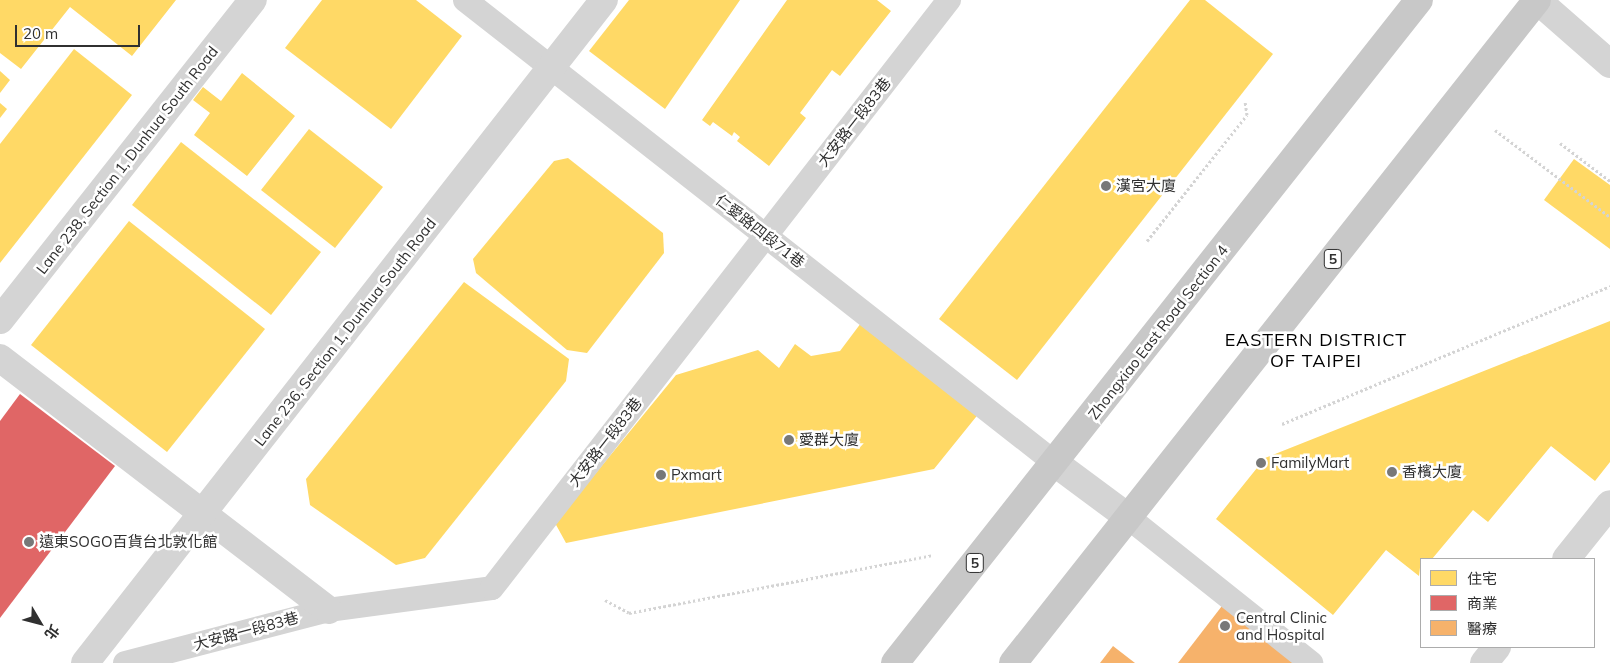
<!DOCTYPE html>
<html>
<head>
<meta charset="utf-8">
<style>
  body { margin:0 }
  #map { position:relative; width:1610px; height:663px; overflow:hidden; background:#fff; font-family:Mulish,"Noto Sans TC",sans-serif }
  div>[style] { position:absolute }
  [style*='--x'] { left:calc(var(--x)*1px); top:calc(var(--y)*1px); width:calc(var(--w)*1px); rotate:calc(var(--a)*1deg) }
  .homes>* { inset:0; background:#ffd966 }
  .shops>* { inset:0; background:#e06666 }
  .health>* { inset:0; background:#f6b26b }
  .path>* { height:3px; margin-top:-1.5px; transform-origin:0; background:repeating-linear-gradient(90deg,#d4d4d4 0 2.5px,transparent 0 5px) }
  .service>* { height:24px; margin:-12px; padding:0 12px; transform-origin:12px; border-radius:12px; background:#d4d4d4 }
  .minor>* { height:28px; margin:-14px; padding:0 14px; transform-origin:14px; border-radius:14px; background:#d4d4d4 }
  .tertiary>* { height:28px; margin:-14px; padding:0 14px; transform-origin:14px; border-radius:14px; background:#d4d4d4 }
  .primary>* { height:28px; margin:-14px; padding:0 14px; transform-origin:14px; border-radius:14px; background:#c8c8c8 }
  .dots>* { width:14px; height:14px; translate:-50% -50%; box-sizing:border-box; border:2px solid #fff; border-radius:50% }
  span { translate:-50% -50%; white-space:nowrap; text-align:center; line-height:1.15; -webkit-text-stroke:5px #fff; paint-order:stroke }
  .shield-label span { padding:1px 4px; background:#fff; border:1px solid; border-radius:4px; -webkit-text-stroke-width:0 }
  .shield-label { font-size:14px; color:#303030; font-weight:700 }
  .street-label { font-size:15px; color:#303030 }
  .poi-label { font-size:15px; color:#303030 }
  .left { translate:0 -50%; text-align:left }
  .quarter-label { font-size:18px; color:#000; letter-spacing:1px }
  .legend { position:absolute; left:1420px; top:558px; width:175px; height:90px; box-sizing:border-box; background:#fff; border:1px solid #acacac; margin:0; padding:6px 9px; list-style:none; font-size:15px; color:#303030 }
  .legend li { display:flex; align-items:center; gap:10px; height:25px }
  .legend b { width:25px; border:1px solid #acacac }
  .north { position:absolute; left:15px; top:598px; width:50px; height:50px; -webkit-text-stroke:4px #fff; paint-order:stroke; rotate:127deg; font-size:14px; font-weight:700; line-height:20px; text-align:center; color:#303030 }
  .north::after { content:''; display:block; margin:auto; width:18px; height:22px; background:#303030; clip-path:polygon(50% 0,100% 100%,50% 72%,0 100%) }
  .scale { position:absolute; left:15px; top:25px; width:125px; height:22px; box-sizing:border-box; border:2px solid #303030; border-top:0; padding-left:6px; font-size:15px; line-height:18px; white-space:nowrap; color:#303030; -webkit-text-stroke:4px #fff; paint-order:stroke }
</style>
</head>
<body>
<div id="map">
  <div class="homes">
    <i style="clip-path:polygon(0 0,176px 0,132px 56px,70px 7px,21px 69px,0 53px)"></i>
    <i style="clip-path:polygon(322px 0,416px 0,462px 36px,391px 129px,285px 48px)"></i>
    <i style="clip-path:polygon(629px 0,740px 0,665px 109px,589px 51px)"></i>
    <i style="clip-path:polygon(787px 0,877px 0,891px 11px,840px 76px,832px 70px,800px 113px,806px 118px,769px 166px,737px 141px,740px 137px,734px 132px,732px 136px,713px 122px,710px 126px,702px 120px)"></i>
    <i style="clip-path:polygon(1190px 0,1205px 0,1273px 54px,1017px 380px,939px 319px)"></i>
    <i style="clip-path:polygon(74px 49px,132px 95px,0 263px,0 144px)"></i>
    <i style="clip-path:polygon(0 71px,10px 80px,0 93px)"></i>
    <i style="clip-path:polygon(242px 73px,295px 116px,247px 176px,194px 135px,210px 113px,193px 100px,203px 87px,221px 101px)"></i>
    <i style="clip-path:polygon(0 103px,7px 109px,0 118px)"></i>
    <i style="clip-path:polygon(309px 129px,383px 187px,335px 248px,261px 190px)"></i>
    <i style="clip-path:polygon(181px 142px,321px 252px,271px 315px,132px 205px)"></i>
    <i style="clip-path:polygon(568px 158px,663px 233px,664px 253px,587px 353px,567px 350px,476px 273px,473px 259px,554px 161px)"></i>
    <i style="clip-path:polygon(1574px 159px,1610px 185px,1610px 249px,1544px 200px)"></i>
    <i style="clip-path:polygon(129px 221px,265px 329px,167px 452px,31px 345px)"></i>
    <i style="clip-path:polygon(464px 282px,569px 359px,566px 381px,425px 558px,396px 565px,310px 505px,306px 479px)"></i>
    <i style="clip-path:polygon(1610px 321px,1610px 462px,1595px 481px,1551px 446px,1488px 522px,1473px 510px,1432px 559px,1421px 559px,1419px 576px,1386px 550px,1333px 615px,1216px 519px,1265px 458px)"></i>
    <i style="clip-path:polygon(861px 323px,980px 412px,934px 469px,566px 543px,555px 523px,676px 375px,758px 350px,779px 368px,795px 344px,811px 356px,840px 351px)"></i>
  </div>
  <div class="shops">
    <i style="clip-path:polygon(20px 394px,115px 466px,0 618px,0 421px)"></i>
  </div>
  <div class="health">
    <i style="clip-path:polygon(1225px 602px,1301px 663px,1178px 663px)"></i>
    <i style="clip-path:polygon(1113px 646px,1135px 663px,1100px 663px)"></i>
  </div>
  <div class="path">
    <i style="--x:1495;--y:130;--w:144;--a:37.1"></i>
    <i style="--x:1560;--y:143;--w:63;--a:37.2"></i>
    <i style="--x:1147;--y:241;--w:161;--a:-51.6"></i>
    <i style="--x:1247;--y:115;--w:14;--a:-98"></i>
    <i style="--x:1282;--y:424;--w:356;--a:-22.8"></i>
    <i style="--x:605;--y:600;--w:27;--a:28"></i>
    <i style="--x:629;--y:613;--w:309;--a:-10.8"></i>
  </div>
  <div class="service">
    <i style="--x:465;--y:0;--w:750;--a:38.12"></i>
    <i style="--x:1129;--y:518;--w:233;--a:38.5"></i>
    <i style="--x:125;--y:663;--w:210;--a:-14.6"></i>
    <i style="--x:328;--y:610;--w:165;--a:-7.6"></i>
    <i style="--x:492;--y:588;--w:745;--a:-52.15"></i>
  </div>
  <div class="minor">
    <i style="--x:0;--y:320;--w:408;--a:-51.7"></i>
    <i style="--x:0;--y:358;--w:414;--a:37.5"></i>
    <i style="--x:1055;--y:463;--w:92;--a:36.6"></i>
    <i style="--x:1566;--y:559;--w:70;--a:-51.3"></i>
    <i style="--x:85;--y:663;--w:842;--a:-51.95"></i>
    <i style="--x:1484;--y:663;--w:21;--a:-51"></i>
  </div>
  <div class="tertiary">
    <i style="--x:1537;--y:0;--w:97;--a:41.2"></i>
  </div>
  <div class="primary">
    <i style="--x:895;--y:663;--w:845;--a:-51.68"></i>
    <i style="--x:1013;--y:663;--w:845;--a:-51.68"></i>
  </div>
  <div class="dots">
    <i style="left:1106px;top:186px;background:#787878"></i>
    <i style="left:789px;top:440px;background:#787878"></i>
    <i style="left:1261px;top:463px;background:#787878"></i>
    <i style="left:1392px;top:472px;background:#787878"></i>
    <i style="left:661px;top:475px;background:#787878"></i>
    <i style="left:29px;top:542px;background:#787878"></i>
    <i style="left:1225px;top:626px;background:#787878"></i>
  </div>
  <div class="shield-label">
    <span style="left:1333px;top:259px">5</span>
    <span style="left:975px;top:563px">5</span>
  </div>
  <div class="street-label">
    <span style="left:854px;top:122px;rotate:-52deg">大安路一段83巷</span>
    <span style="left:127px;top:160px;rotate:-52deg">Lane 238, Section 1, Dunhua South Road</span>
    <span style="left:760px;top:231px;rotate:38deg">仁愛路四段71巷</span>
    <span style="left:345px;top:332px;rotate:-52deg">Lane 236, Section 1, Dunhua South Road</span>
    <span style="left:1158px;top:332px;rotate:-52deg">Zhongxiao East Road Section 4</span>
    <span style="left:605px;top:442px;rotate:-52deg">大安路一段83巷</span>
    <span style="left:246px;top:631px;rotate:-15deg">大安路一段83巷</span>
  </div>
  <div class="poi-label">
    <span class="left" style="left:1116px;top:186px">漢宮大廈</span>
    <span class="left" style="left:799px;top:440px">愛群大廈</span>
    <span class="left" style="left:1271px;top:463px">FamilyMart</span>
    <span class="left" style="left:1402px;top:472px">香檳大廈</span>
    <span class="left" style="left:671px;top:475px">Pxmart</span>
    <span class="left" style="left:39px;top:542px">遠東SOGO百貨台北敦化館</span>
    <span class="left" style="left:1236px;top:626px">Central Clinic<br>and Hospital</span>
  </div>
  <div class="quarter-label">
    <span style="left:1316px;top:351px">EASTERN DISTRICT<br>OF TAIPEI</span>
  </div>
  <ul class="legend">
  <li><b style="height:14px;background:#ffd966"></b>住宅</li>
  <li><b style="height:14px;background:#e06666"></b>商業</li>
  <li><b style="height:14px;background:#f6b26b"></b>醫療</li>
  </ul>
  <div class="north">北</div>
  <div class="scale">20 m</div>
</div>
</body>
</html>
